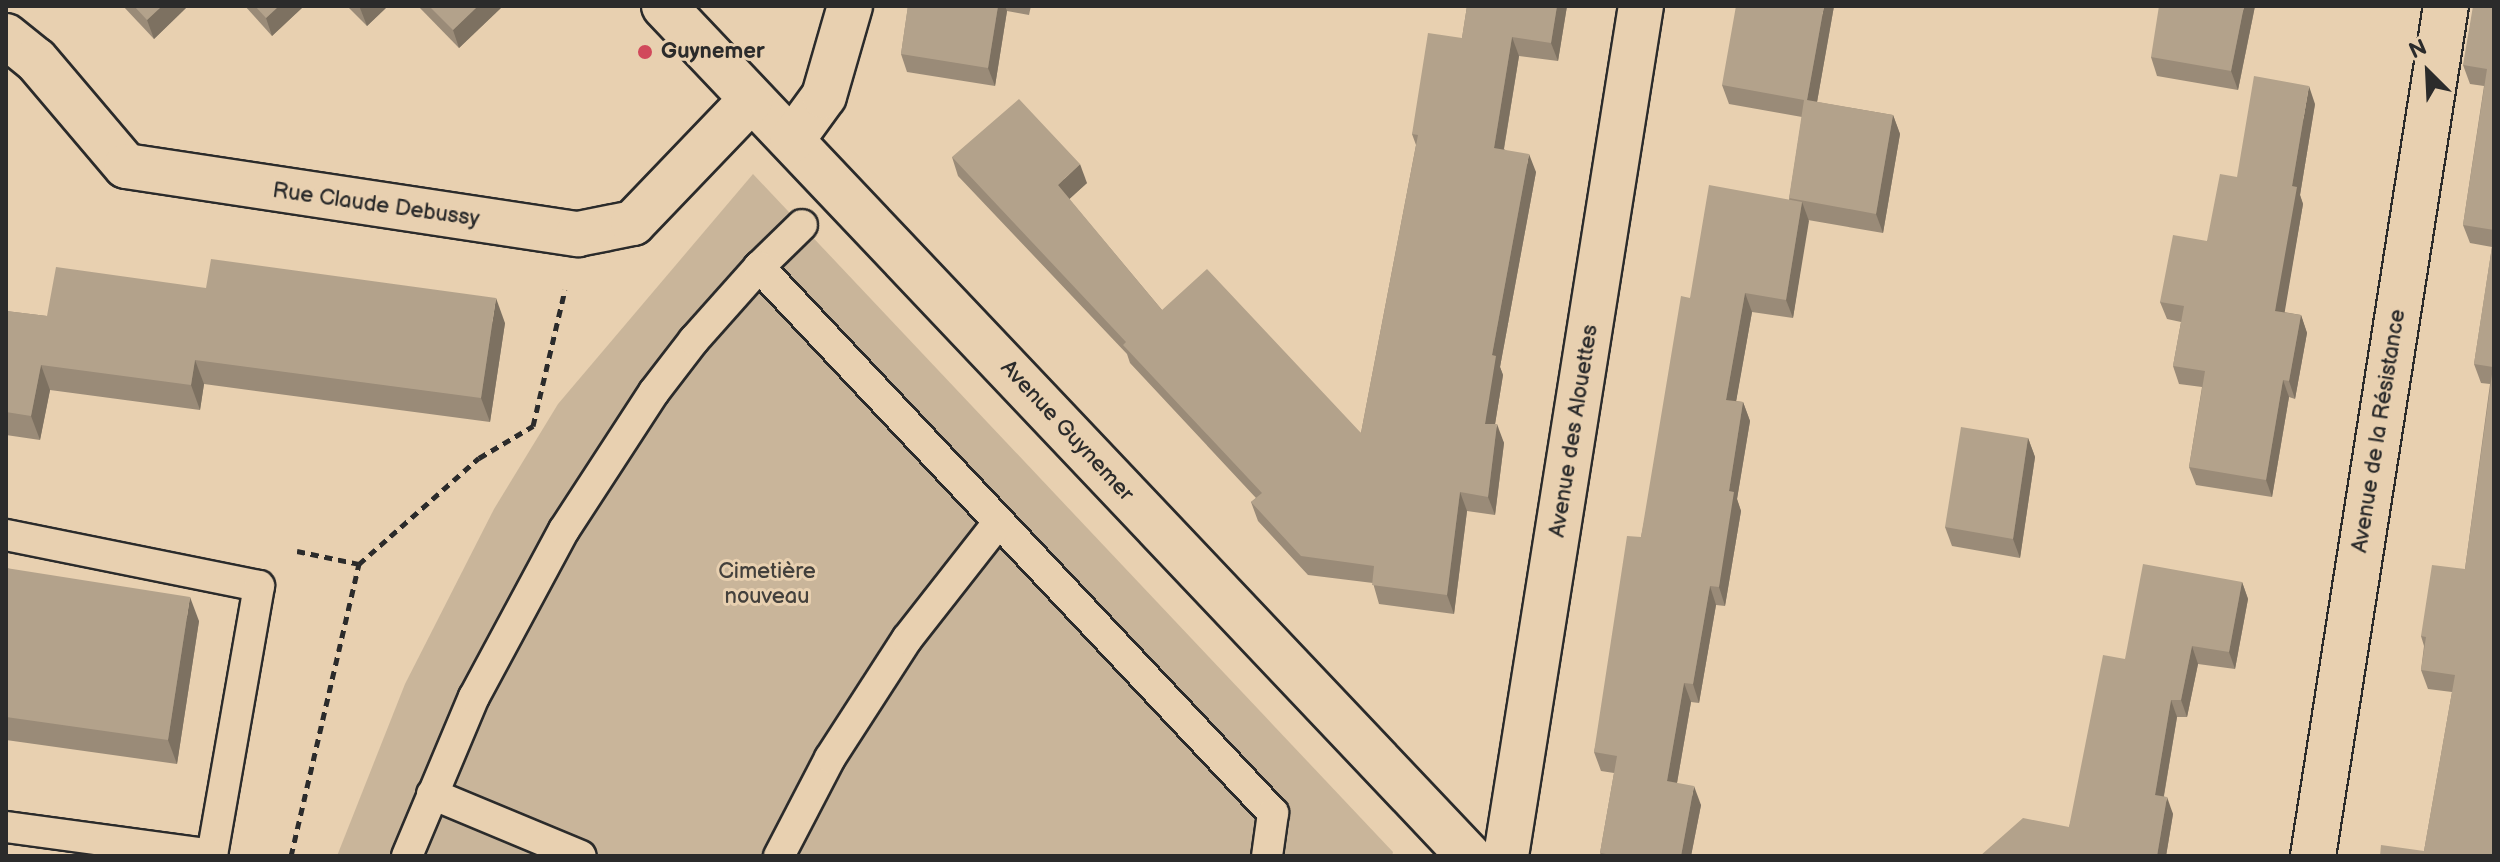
<!DOCTYPE html>
<html>
<head>
<meta charset="utf-8">
<style>
  body { margin:0 }
  #map { position:relative; width:2500px; height:862px; overflow:hidden; background:#e8d0b0; font-family:"Balsamiq Sans",sans-serif }
  div>[style] { position:absolute }
  [style*='--x'] { left:calc(var(--x)*1px); top:calc(var(--y)*1px); width:calc(var(--w)*1px); rotate:calc(var(--a)*1deg) }
  .green>* { inset:0; background:#c9b59a }
  .path>* { height:5px; margin-top:-2.5px; transform-origin:0; background:repeating-linear-gradient(90deg,#2b2b2b 0 8px,transparent 0 14px) }
  .roads { filter:drop-shadow(2px 0 #2b2b2b) drop-shadow(-2px 0 #2b2b2b) drop-shadow(0 2px #2b2b2b) drop-shadow(0 -2px #2b2b2b) }
  .lane>* { height:30px; margin:-15px; padding:0 15px; transform-origin:15px; border-radius:15px; background:#e8d0b0 }
  .street>* { height:44px; margin:-22px; padding:0 22px; transform-origin:22px; border-radius:22px; background:#e8d0b0 }
  .wall>* { inset:0; background:#9a8b78 }
  .shaded-wall>* { inset:0; background:#7d7161 }
  .building>* { inset:0; background:#b3a28b }
  .dots>* { width:22px; height:22px; translate:-50% -50%; box-sizing:border-box; border:4px solid #e8d0b0; border-radius:50% }
  span { translate:-50% -50%; white-space:nowrap; text-align:center; line-height:1.15; -webkit-text-stroke:6px #e8d0b0; paint-order:stroke }
  .poi-label { font-size:22px; color:#2b2b2b; font-weight:700 }
  .left { translate:0 -50%; text-align:left }
  .street-label { font-size:22px; color:#2b2b2b }
  .park-label { font-size:22px; color:#43403c }
  .frame { position:absolute; inset:0; border:8px solid #2b2b2b; pointer-events:none }
  .north { position:absolute; left:2388px; top:32px; width:80px; height:80px; -webkit-text-stroke:6px #e8d0b0; paint-order:stroke; rotate:336deg; font-size:22px; font-weight:700; line-height:32px; text-align:center; color:#2b2b2b }
  .north::after { content:''; display:block; margin:auto; width:28px; height:36px; background:#2b2b2b; clip-path:polygon(50% 0,100% 100%,50% 72%,0 100%) }
</style>
</head>
<body>
<div id="map">
  <div class="green">
    <i style="clip-path:polygon(753px 174px,1393px 852px,1392px 856px,337px 856px,405px 684px,494px 509px,558px 404px)"></i>
  </div>
  <div class="path">
    <i style="--x:297;--y:551;--w:63;--a:11.8"></i>
    <i style="--x:359;--y:564;--w:160;--a:-41.5"></i>
    <i style="--x:479;--y:458;--w:63;--a:-30.7"></i>
    <i style="--x:533;--y:426;--w:140;--a:-76.8"></i>
    <i style="--x:291;--y:856;--w:300;--a:-76.9"></i>
  </div>
  <div class="roads">
    <div class="lane">
      <i style="--x:759;--y:267;--w:60;--a:-44.3"></i>
      <i style="--x:6;--y:535;--w:258;--a:11.4"></i>
      <i style="--x:259;--y:586;--w:274;--a:99.9"></i>
      <i style="--x:432;--y:794;--w:161;--a:22.6"></i>
      <i style="--x:6;--y:827;--w:208;--a:7.7"></i>
      <i style="--x:407;--y:856;--w:173;--a:-67.2"></i>
      <i style="--x:474;--y:697;--w:190;--a:-61.7"></i>
      <i style="--x:564;--y:530;--w:165;--a:-56.9"></i>
      <i style="--x:654;--y:392;--w:66;--a:-52.4"></i>
      <i style="--x:694;--y:340;--w:98;--a:-48.3"></i>
      <i style="--x:759;--y:267;--w:750;--a:46.73"></i>
      <i style="--x:1273;--y:813;--w:43;--a:97.9"></i>
      <i style="--x:779;--y:856;--w:110;--a:-62.5"></i>
      <i style="--x:830;--y:758;--w:142;--a:-57.1"></i>
      <i style="--x:907;--y:639;--w:147;--a:-51.9"></i>
    </div>
    <div class="street">
      <i style="--x:664;--y:6;--w:1171;--a:46.56"></i>
      <i style="--x:6;--y:36;--w:38;--a:39"></i>
      <i style="--x:36;--y:60;--w:139;--a:49.7"></i>
      <i style="--x:126;--y:166;--w:457;--a:8.6"></i>
      <i style="--x:578;--y:234;--w:56;--a:-11.3"></i>
      <i style="--x:633;--y:223;--w:170;--a:-46.2"></i>
      <i style="--x:792;--y:140;--w:54;--a:-54"></i>
      <i style="--x:824;--y:96;--w:94;--a:-73.9"></i>
      <i style="--x:1506;--y:856;--w:861;--a:-80.98"></i>
      <i style="--x:2313;--y:856;--w:860;--a:-81.11"></i>
    </div>
  </div>
  <div class="wall">
    <i style="clip-path:polygon(123px 6px,188px 6px,154px 39px)"></i>
    <i style="clip-path:polygon(245px 6px,304px 6px,272px 36px)"></i>
    <i style="clip-path:polygon(347px 6px,388px 6px,367px 26px)"></i>
    <i style="clip-path:polygon(418px 6px,503px 6px,459px 48px)"></i>
    <i style="clip-path:polygon(908px 6px,1031px 6px,1029px 15px,1007px 11px,995px 86px,907px 72px,901px 54px)"></i>
    <i style="clip-path:polygon(1467px 6px,1567px 6px,1558px 61px,1519px 56px,1504px 149px,1536px 172px,1500px 367px,1503px 375px,1495px 424px,1504px 443px,1495px 515px,1467px 511px,1454px 614px,1379px 604px,1373px 583px,1308px 575px,1258px 521px,1251px 502px,1256px 498px,1130px 363px,1127px 354px,958px 176px,952px 157px,1087px 183px,1069px 199px,1162px 310px,1361px 433px,1416px 145px,1412px 134px,1462px 38px)"></i>
    <i style="clip-path:polygon(1834px 6px,1817px 102px,1893px 115px,1900px 134px,1883px 233px,1808px 220px,1793px 318px,1752px 312px,1736px 401px,1743px 402px,1750px 421px,1737px 499px,1741px 511px,1725px 606px,1716px 605px,1699px 703px,1691px 702px,1677px 783px,1701px 805px,1691px 856px,1602px 856px,1600px 853px,1614px 773px,1601px 771px,1594px 752px,1641px 537px,1690px 298px,1789px 200px,1802px 117px,1729px 104px,1722px 85px)"></i>
    <i style="clip-path:polygon(2255px 6px,2238px 90px,2157px 76px,2151px 57px)"></i>
    <i style="clip-path:polygon(2494px 6px,2494px 856px,2424px 851px,2452px 692px,2428px 689px,2421px 670px,2424px 646px,2421px 636px,2465px 569px,2490px 384px,2481px 383px,2474px 364px,2492px 247px,2470px 243px,2463px 225px,2484px 86px,2470px 84px,2463px 65px)"></i>
    <i style="clip-path:polygon(2315px 104px,2300px 195px,2303px 204px,2284px 312px,2301px 315px,2307px 333px,2295px 399px,2289px 397px,2272px 497px,2196px 485px,2189px 467px,2202px 387px,2179px 384px,2173px 366px,2181px 322px,2167px 319px,2160px 302px,2207px 241px)"></i>
    <i style="clip-path:polygon(206px 288px,505px 323px,490px 422px,204px 384px,200px 410px,50px 390px,40px 440px,6px 435px,6px 311px,47px 316px)"></i>
    <i style="clip-path:polygon(2028px 438px,2035px 457px,2020px 558px,1952px 546px,1945px 527px)"></i>
    <i style="clip-path:polygon(6px 568px,199px 621px,177px 764px,6px 740px)"></i>
    <i style="clip-path:polygon(2242px 582px,2248px 599px,2235px 669px,2198px 664px,2187px 717px,2177px 717px,2164px 796px,2173px 814px,2166px 856px,1980px 856px,2069px 827px,2125px 659px)"></i>
  </div>
  <div class="shaded-wall">
    <i style="clip-path:polygon(162px 6px,188px 6px,154px 39px,147px 20px)"></i>
    <i style="clip-path:polygon(279px 6px,304px 6px,272px 36px,266px 18px)"></i>
    <i style="clip-path:polygon(362px 6px,388px 6px,367px 26px,360px 8px)"></i>
    <i style="clip-path:polygon(478px 6px,503px 6px,459px 48px,453px 30px)"></i>
    <i style="clip-path:polygon(998px 6px,1005px 6px,1007px 11px,995px 86px,988px 68px)"></i>
    <i style="clip-path:polygon(1557px 6px,1567px 6px,1558px 61px,1551px 43px)"></i>
    <i style="clip-path:polygon(1824px 6px,1834px 6px,1814px 119px,1807px 100px)"></i>
    <i style="clip-path:polygon(2244px 6px,2255px 6px,2238px 90px,2231px 71px)"></i>
    <i style="clip-path:polygon(1512px 37px,1519px 56px,1501px 166px,1494px 148px)"></i>
    <i style="clip-path:polygon(2309px 86px,2315px 104px,2300px 195px,2303px 204px,2282px 328px,2275px 311px,2292px 186px)"></i>
    <i style="clip-path:polygon(1893px 115px,1900px 134px,1883px 233px,1876px 214px)"></i>
    <i style="clip-path:polygon(1529px 154px,1536px 172px,1500px 367px,1503px 375px,1492px 443px,1485px 424px,1492px 355px)"></i>
    <i style="clip-path:polygon(1080px 164px,1087px 183px,1064px 204px,1058px 185px)"></i>
    <i style="clip-path:polygon(1802px 202px,1809px 221px,1793px 318px,1786px 300px)"></i>
    <i style="clip-path:polygon(1745px 293px,1752px 312px,1733px 419px,1726px 400px)"></i>
    <i style="clip-path:polygon(496px 298px,505px 323px,490px 422px,481px 398px)"></i>
    <i style="clip-path:polygon(2301px 315px,2307px 333px,2295px 399px,2289px 381px)"></i>
    <i style="clip-path:polygon(195px 360px,204px 384px,200px 410px,191px 385px)"></i>
    <i style="clip-path:polygon(41px 365px,50px 390px,40px 440px,31px 416px)"></i>
    <i style="clip-path:polygon(2283px 380px,2289px 397px,2272px 497px,2266px 480px)"></i>
    <i style="clip-path:polygon(1743px 402px,1750px 421px,1737px 499px,1741px 511px,1725px 606px,1719px 587px,1729px 491px)"></i>
    <i style="clip-path:polygon(1497px 424px,1504px 443px,1495px 515px,1488px 497px)"></i>
    <i style="clip-path:polygon(2028px 438px,2035px 457px,2020px 558px,2013px 539px)"></i>
    <i style="clip-path:polygon(1460px 492px,1467px 511px,1454px 614px,1447px 595px)"></i>
    <i style="clip-path:polygon(2242px 582px,2248px 599px,2235px 669px,2229px 652px)"></i>
    <i style="clip-path:polygon(1710px 586px,1716px 605px,1699px 703px,1693px 684px)"></i>
    <i style="clip-path:polygon(190px 597px,199px 621px,177px 764px,168px 740px)"></i>
    <i style="clip-path:polygon(2192px 646px,2198px 664px,2187px 717px,2181px 700px)"></i>
    <i style="clip-path:polygon(1684px 683px,1691px 702px,1674px 800px,1667px 781px)"></i>
    <i style="clip-path:polygon(2171px 700px,2177px 717px,2161px 812px,2155px 795px)"></i>
    <i style="clip-path:polygon(1694px 786px,1701px 805px,1691px 856px,1681px 856px)"></i>
    <i style="clip-path:polygon(2167px 797px,2173px 814px,2166px 856px,2157px 856px)"></i>
  </div>
  <div class="building">
    <i style="clip-path:polygon(134px 6px,162px 6px,147px 20px)"></i>
    <i style="clip-path:polygon(255px 6px,279px 6px,266px 18px)"></i>
    <i style="clip-path:polygon(429px 6px,478px 6px,453px 30px)"></i>
    <i style="clip-path:polygon(908px 6px,998px 6px,988px 68px,901px 54px)"></i>
    <i style="clip-path:polygon(1467px 6px,1557px 6px,1551px 43px,1512px 37px,1494px 148px,1529px 154px,1492px 355px,1496px 356px,1485px 424px,1497px 424px,1488px 497px,1460px 492px,1447px 595px,1372px 585px,1374px 566px,1301px 556px,1251px 502px,1262px 493px,1123px 345px,1126px 342px,952px 157px,1019px 99px,1080px 164px,1058px 185px,1162px 310px,1207px 269px,1361px 433px,1418px 135px,1412px 134px,1428px 33px,1462px 38px)"></i>
    <i style="clip-path:polygon(1736px 6px,1824px 6px,1807px 100px,1893px 115px,1876px 214px,1789px 198px,1804px 100px,1722px 85px)"></i>
    <i style="clip-path:polygon(2159px 6px,2244px 6px,2231px 71px,2151px 57px)"></i>
    <i style="clip-path:polygon(2473px 6px,2494px 6px,2494px 230px,2463px 225px,2487px 69px,2463px 65px)"></i>
    <i style="clip-path:polygon(2254px 76px,2309px 86px,2292px 186px,2297px 187px,2275px 311px,2301px 315px,2289px 381px,2283px 380px,2266px 480px,2189px 467px,2205px 371px,2173px 366px,2184px 306px,2160px 302px,2173px 235px,2207px 241px,2220px 174px,2237px 177px)"></i>
    <i style="clip-path:polygon(1709px 185px,1802px 202px,1786px 300px,1745px 293px,1726px 400px,1743px 402px,1729px 491px,1734px 492px,1719px 587px,1710px 586px,1693px 684px,1684px 683px,1667px 781px,1694px 786px,1681px 856px,1618px 856px,1600px 853px,1617px 756px,1594px 752px,1627px 536px,1641px 537px,1681px 296px,1690px 298px)"></i>
    <i style="clip-path:polygon(2494px 233px,2494px 856px,2380px 856px,2381px 845px,2424px 851px,2455px 675px,2421px 670px,2426px 637px,2421px 636px,2432px 565px,2465px 569px,2493px 367px,2474px 364px)"></i>
    <i style="clip-path:polygon(211px 259px,496px 298px,481px 398px,195px 360px,191px 385px,41px 365px,31px 416px,6px 412px,6px 311px,47px 316px,56px 267px,206px 288px)"></i>
    <i style="clip-path:polygon(1961px 427px,2028px 438px,2013px 539px,1945px 527px)"></i>
    <i style="clip-path:polygon(2143px 564px,2242px 582px,2229px 652px,2192px 646px,2181px 700px,2171px 700px,2155px 795px,2167px 797px,2157px 856px,1980px 856px,2023px 818px,2069px 827px,2103px 655px,2125px 659px)"></i>
    <i style="clip-path:polygon(6px 568px,190px 597px,168px 740px,6px 717px)"></i>
  </div>
  <div class="dots">
    <i style="left:645px;top:52px;background:#d1495b"></i>
  </div>
  <div class="poi-label">
    <span class="left" style="left:661px;top:52px">Guynemer</span>
  </div>
  <div class="street-label">
    <span style="left:376px;top:205px;rotate:8deg">Rue Claude Debussy</span>
    <span style="left:1067px;top:431px;rotate:47deg">Avenue Guynemer</span>
    <span style="left:1574px;top:431px;rotate:-81deg">Avenue des Alouettes</span>
    <span style="left:2379px;top:431px;rotate:-81deg">Avenue de la Résistance</span>
  </div>
  <div class="park-label">
    <span style="left:767px;top:584px">Cimetière<br>nouveau</span>
  </div>
  <div class="frame"></div>
  <div class="north">N</div>
</div>
</body>
</html>
